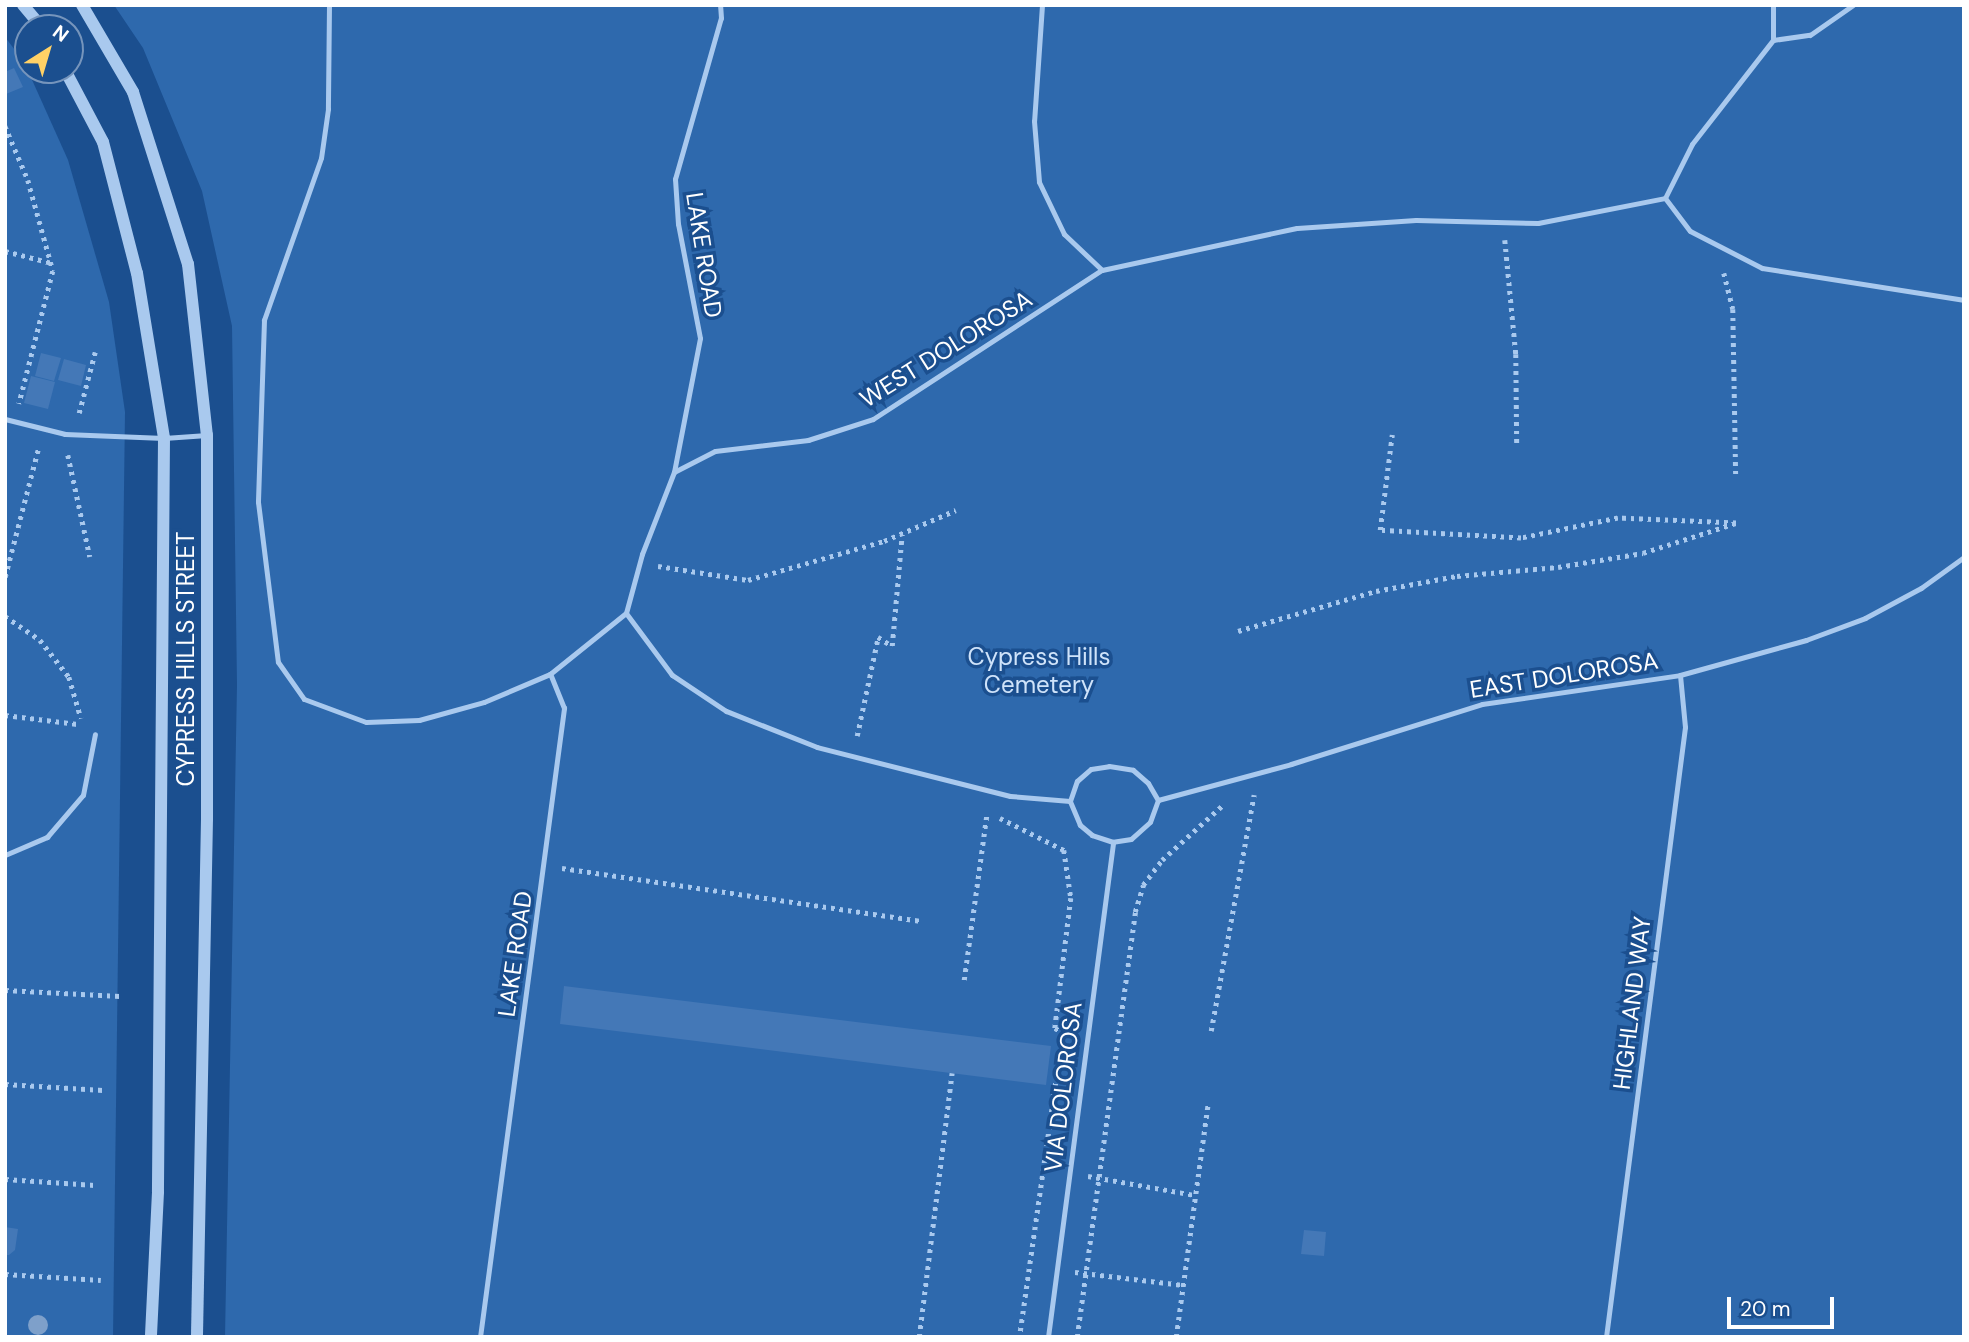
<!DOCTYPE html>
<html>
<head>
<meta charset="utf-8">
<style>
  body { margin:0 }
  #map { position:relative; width:1969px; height:1342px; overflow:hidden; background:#1b4f8f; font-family:"DM Sans",sans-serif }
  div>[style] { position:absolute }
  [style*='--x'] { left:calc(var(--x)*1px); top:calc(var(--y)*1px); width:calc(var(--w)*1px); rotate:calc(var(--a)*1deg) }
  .green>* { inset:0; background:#2e69ad }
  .building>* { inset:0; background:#4478b7 }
  .path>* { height:4.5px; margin-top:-2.25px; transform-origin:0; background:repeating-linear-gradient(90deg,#a9c9ee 0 3.5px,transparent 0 8.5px) }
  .service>* { height:5px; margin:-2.5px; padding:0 2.5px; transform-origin:2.5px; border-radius:2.5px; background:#a9c9ee }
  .tertiary>* { height:12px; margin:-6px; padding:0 6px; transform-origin:6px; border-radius:6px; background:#a9c9ee }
  .trees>* { width:20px; height:20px; margin:-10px; border-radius:50%; background:#7ea0ca }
  span { translate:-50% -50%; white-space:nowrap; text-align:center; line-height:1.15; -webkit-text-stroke:7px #1b4f8f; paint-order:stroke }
  .street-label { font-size:24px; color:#fff }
  .park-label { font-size:24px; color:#cfe3fa }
  .frame { position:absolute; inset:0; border:7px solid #fff; pointer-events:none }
  .north { position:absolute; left:14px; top:14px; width:70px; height:70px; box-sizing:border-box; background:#1b4f8f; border:2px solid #7695bc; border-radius:50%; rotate:37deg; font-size:19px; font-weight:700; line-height:28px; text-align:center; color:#fff }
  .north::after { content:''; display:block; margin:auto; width:24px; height:32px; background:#ffd166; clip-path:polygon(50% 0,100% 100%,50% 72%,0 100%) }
  .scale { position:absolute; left:1727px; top:1297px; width:107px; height:32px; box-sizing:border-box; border:4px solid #fff; border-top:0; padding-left:9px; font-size:21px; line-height:24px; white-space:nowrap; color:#fff; -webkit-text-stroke:5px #1b4f8f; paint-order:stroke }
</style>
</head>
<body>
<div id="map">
  <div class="green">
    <i style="clip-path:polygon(114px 5px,1964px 5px,1964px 1337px,225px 1337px,237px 685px,232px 326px,202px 191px,143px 48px)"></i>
    <i style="clip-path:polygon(5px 37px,24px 62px,68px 160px,109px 302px,125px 412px,113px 1337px,5px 1337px)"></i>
  </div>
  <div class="building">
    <i style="clip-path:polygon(14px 68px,23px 87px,6px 94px,5px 72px)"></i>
    <i style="clip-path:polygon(41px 353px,61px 358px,54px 381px,35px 376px)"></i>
    <i style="clip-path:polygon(64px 359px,86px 365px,81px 386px,58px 380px)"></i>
    <i style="clip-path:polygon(31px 376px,55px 382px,48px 409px,24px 403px)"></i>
    <i style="clip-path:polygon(564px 986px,1051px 1046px,1046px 1085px,560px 1024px)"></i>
    <i style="clip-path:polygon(5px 1227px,18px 1229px,15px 1250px,9px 1255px,5px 1255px)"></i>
    <i style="clip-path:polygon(1304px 1230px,1326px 1232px,1324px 1256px,1301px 1254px)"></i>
  </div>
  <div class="path">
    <i style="--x:5;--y:126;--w:59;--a:66.9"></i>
    <i style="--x:28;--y:180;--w:94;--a:74.6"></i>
    <i style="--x:53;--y:271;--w:137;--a:104.3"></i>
    <i style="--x:1505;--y:240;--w:115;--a:84.5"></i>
    <i style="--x:1516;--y:354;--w:92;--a:89.4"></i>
    <i style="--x:5;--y:251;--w:49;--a:14.3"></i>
    <i style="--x:1724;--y:273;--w:37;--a:76"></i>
    <i style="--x:1733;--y:309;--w:168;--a:89"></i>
    <i style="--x:79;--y:413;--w:63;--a:-75.3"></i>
    <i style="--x:68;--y:455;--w:104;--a:77.8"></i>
    <i style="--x:658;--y:566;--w:91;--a:8.8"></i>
    <i style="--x:748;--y:580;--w:141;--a:-16"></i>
    <i style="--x:884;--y:541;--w:78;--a:-23.3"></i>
    <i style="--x:5;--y:577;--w:132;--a:-75.5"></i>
    <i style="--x:5;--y:616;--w:42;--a:34.4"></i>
    <i style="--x:40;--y:640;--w:47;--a:51.9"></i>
    <i style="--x:69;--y:677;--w:43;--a:73.7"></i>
    <i style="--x:1238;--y:631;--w:144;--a:-16.2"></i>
    <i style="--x:1376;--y:591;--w:82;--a:-10.5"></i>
    <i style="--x:1457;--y:576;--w:101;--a:-5.1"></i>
    <i style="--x:1558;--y:567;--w:86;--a:-9.4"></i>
    <i style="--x:1643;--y:553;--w:98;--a:-17.9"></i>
    <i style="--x:1736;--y:523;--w:118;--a:-177.6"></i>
    <i style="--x:1618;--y:518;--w:99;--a:168.3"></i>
    <i style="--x:1521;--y:538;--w:141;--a:-176.8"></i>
    <i style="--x:1380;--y:530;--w:96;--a:-82.8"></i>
    <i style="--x:5;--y:715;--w:73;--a:7.1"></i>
    <i style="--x:857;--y:736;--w:101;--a:-78"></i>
    <i style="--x:878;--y:637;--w:17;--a:33"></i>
    <i style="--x:892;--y:646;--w:112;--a:-84.9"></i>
    <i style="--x:1000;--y:818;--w:72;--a:26.6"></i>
    <i style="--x:1064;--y:850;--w:49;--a:81.7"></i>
    <i style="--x:1071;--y:898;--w:131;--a:97"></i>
    <i style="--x:1055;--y:1028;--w:9;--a:32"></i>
    <i style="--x:1063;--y:1033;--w:307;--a:98.1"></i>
    <i style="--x:562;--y:868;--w:363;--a:8.4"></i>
    <i style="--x:964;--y:980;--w:169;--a:-82.2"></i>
    <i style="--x:5;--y:990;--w:115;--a:3"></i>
    <i style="--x:1211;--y:1031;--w:240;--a:-79.7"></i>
    <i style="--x:5;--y:1084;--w:98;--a:3.5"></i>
    <i style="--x:1088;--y:1176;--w:109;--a:10.1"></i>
    <i style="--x:5;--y:1179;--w:90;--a:3.8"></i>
    <i style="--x:1075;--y:1272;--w:109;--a:6.9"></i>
    <i style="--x:5;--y:1274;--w:96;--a:3.6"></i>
    <i style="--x:919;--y:1337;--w:266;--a:-82.9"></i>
    <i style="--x:1077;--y:1337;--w:429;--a:-82.2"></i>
    <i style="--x:1135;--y:912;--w:28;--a:-73"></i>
    <i style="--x:1143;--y:885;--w:31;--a:-53"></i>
    <i style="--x:1162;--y:860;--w:84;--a:-42.1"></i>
    <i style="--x:1176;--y:1337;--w:235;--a:-82.2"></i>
  </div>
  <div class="service">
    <i style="--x:329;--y:5;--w:104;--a:90.6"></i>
    <i style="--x:328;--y:109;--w:49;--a:98.1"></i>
    <i style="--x:321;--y:158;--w:172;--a:109.4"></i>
    <i style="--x:264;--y:320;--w:182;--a:91.9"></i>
    <i style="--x:258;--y:502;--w:161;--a:82.9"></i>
    <i style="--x:278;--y:662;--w:45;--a:54.9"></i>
    <i style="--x:304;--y:699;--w:66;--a:20.4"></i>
    <i style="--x:366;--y:722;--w:53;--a:-2.2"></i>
    <i style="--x:419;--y:720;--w:67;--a:-15.5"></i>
    <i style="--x:484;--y:702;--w:72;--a:-23"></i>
    <i style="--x:550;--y:674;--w:97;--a:-38.8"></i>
    <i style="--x:1042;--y:5;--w:116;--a:93.9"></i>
    <i style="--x:1034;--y:121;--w:61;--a:85.3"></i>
    <i style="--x:1039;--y:182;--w:58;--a:64.3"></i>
    <i style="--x:1064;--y:234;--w:52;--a:43.5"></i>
    <i style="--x:1773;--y:5;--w:35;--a:90"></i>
    <i style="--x:1665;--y:198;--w:41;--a:52.9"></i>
    <i style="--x:1690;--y:231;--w:81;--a:27.2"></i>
    <i style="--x:1762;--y:268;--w:205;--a:9"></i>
    <i style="--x:1665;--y:198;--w:60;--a:-63.4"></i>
    <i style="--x:1692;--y:144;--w:132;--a:-52.1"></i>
    <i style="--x:1773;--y:40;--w:37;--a:-8"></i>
    <i style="--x:1810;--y:35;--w:52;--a:-34.9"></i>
    <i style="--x:5;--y:419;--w:62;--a:14"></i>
    <i style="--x:65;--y:434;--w:99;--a:2.3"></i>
    <i style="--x:164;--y:438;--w:43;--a:-4"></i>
    <i style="--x:674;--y:472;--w:136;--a:-79"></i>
    <i style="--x:700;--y:338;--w:116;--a:-100.9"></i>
    <i style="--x:678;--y:224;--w:45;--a:-93.8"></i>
    <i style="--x:675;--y:179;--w:167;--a:-74.1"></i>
    <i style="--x:721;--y:18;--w:13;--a:-94"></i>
    <i style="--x:1109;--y:766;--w:24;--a:9"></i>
    <i style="--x:1133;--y:770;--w:20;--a:41"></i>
    <i style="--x:1148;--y:783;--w:20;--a:60"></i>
    <i style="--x:1158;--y:800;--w:23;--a:110"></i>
    <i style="--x:1150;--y:822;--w:25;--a:138"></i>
    <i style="--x:1131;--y:839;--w:18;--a:171"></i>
    <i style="--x:1113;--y:842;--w:22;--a:-162"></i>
    <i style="--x:1092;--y:835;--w:16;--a:-140"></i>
    <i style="--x:1080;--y:825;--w:26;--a:-113"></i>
    <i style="--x:1070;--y:801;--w:21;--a:-71"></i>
    <i style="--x:1077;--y:781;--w:18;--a:-41"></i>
    <i style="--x:1091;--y:769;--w:18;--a:-9"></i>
    <i style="--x:1158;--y:800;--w:138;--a:-15.1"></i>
    <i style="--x:1291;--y:764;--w:200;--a:-17.4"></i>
    <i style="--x:1482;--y:704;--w:200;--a:-8.3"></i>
    <i style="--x:1680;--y:675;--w:131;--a:-15.5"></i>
    <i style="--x:1806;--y:640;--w:63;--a:-20.4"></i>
    <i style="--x:1865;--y:618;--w:64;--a:-28.2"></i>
    <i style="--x:1921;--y:588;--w:53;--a:-35.8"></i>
    <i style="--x:1070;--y:801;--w:60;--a:-175.2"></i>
    <i style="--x:1010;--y:796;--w:199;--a:-165.8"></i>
    <i style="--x:817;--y:747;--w:98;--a:-158.4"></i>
    <i style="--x:726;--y:711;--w:65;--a:-146.3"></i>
    <i style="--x:672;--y:675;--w:77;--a:-126.6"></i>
    <i style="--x:626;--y:613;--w:61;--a:-74.8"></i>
    <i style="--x:642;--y:554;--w:88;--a:-68.7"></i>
    <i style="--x:674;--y:472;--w:46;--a:-27.1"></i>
    <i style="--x:715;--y:451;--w:94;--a:-6.7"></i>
    <i style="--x:808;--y:440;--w:68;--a:-17.9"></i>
    <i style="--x:873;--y:419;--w:273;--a:-33.1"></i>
    <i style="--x:1102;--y:270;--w:199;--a:-12.2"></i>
    <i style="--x:1297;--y:228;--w:119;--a:-3.8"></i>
    <i style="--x:1416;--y:220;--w:122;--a:1.4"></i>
    <i style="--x:1538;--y:223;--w:129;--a:-11.1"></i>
    <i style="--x:5;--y:855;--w:46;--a:-23.2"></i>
    <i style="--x:47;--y:837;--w:55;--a:-49.4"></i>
    <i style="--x:83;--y:795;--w:62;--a:-78.9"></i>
    <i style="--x:480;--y:1337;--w:635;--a:-82.39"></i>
    <i style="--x:564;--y:708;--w:37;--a:-112"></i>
    <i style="--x:1048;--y:1337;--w:499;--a:-82.5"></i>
    <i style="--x:1606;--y:1337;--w:615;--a:-82.62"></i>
    <i style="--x:1685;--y:727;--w:52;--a:-95.5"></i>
  </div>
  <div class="tertiary">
    <i style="--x:23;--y:5;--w:30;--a:50"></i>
    <i style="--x:82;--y:5;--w:101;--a:59.6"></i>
    <i style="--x:133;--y:92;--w:181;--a:72.3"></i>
    <i style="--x:188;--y:264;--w:172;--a:83.7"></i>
    <i style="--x:207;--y:435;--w:384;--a:90"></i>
    <i style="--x:207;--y:819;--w:518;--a:91.11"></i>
    <i style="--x:65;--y:70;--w:81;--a:62.2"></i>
    <i style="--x:103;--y:142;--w:135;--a:75.5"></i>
    <i style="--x:137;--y:273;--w:167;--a:80.7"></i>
    <i style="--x:164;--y:438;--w:754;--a:90.46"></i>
    <i style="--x:158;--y:1192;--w:145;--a:92.8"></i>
  </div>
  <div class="trees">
    <i style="left:38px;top:1325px"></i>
  </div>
  <div class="street-label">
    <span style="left:704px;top:255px;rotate:81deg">LAKE ROAD</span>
    <span style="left:946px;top:349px;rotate:-32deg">WEST DOLOROSA</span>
    <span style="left:186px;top:659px;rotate:-90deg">CYPRESS HILLS STREET</span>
    <span style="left:1564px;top:675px;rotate:-9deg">EAST DOLOROSA</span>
    <span style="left:515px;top:954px;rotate:-82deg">LAKE ROAD</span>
    <span style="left:1632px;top:1003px;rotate:-83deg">HIGHLAND WAY</span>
    <span style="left:1063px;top:1087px;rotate:-83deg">VIA DOLOROSA</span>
  </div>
  <div class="park-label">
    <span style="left:1039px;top:671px">Cypress Hills<br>Cemetery</span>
  </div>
  <div class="frame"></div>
  <div class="north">N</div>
  <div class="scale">20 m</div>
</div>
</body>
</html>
